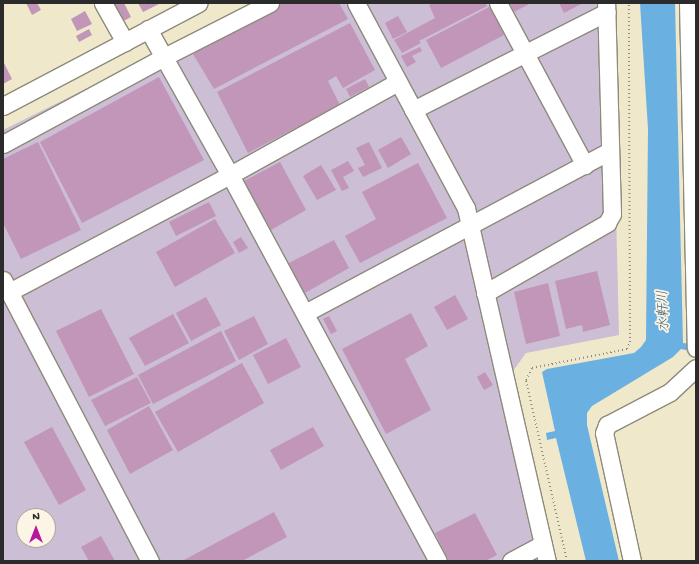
<!DOCTYPE html>
<html>
<head>
<meta charset="utf-8">
<style>
  body { margin:0 }
  #map { position:relative; width:699px; height:564px; overflow:hidden; background:#efe8cb; font-family:"Gochi Hand","Klee One",sans-serif }
  div>[style] { position:absolute }
  [style*='--x'] { left:calc(var(--x)*1px); top:calc(var(--y)*1px); width:calc(var(--w)*1px); rotate:calc(var(--a)*1deg) }
  .industrial>* { inset:0; background:#ccbed4 }
  .water>* { inset:0; background:#6ab0e1 }
  .building>* { inset:0; background:#c196b8 }
  .path>* { height:2px; margin-top:-1px; transform-origin:0; background:repeating-linear-gradient(90deg,#8d8a7b 0 1px,transparent 0 4px) }
  .roads { filter:drop-shadow(1px 0 #8d8a7b) drop-shadow(-1px 0 #8d8a7b) drop-shadow(0 1px #8d8a7b) drop-shadow(0 -1px #8d8a7b) }
  .minor>* { height:17px; margin:-8.5px; padding:0 8.5px; transform-origin:8.5px; border-radius:8.5px; background:#fff }
  span { translate:-50% -50%; white-space:nowrap; text-align:center; line-height:1.15; -webkit-text-stroke:3.5px #fcf5e5; paint-order:stroke }
  .water-label { font-size:14px; color:#415a6b; font-style:italic }
  .frame { position:absolute; inset:0; border:4px solid #2b2b2b; pointer-events:none }
  .north { position:absolute; left:16px; top:508px; width:40px; height:40px; box-sizing:border-box; background:#fcf5e5; border:1px solid #a8a49b; border-radius:50%; rotate:0deg; font-size:11px; font-weight:700; line-height:16px; text-align:center; color:#2b2b2b }
  .north::after { content:''; display:block; margin:auto; width:14px; height:18px; background:#b5179e; clip-path:polygon(50% 0,100% 100%,50% 72%,0 100%) }
</style>
</head>
<body>
<div id="map">
  <div class="industrial">
    <i style="clip-path:polygon(evenodd,253px 3px,611px 3px,619px 335px,526px 353px,513px 371px,553px 561px,3px 561px,3px 130px,144px 60px,253px 3px,24px 516px,48px 516px,48px 540px,24px 540px,24px 516px)"></i>
  </div>
  <div class="water">
    <i style="clip-path:polygon(640px 3px,675px 3px,683px 343px,691px 344px,691px 351px,681px 349px,673px 357px,592px 406px,587px 413px,587px 425px,619px 561px,586px 561px,556px 438px,547px 440px,546px 433px,555px 431px,542px 372px,547px 369px,634px 353px,641px 347px,646px 340px,648px 129px)"></i>
  </div>
  <div class="building">
    <i style="clip-path:polygon(26px 3px,37px 3px,41px 10px,32px 15px)"></i>
    <i style="clip-path:polygon(107px 3px,124px 3px,131px 17px,118px 24px)"></i>
    <i style="clip-path:polygon(138px 3px,161px 3px,143px 12px)"></i>
    <i style="clip-path:polygon(278px 3px,339px 3px,348px 19px,214px 89px,190px 49px)"></i>
    <i style="clip-path:polygon(433px 3px,485px 3px,487px 6px,419px 41px,421px 43px,402px 53px,394px 40px,435px 18px,429px 5px)"></i>
    <i style="clip-path:polygon(510px 3px,531px 3px,514px 12px)"></i>
    <i style="clip-path:polygon(559px 3px,583px 3px,564px 13px)"></i>
    <i style="clip-path:polygon(493px 5px,498px 15px,495px 16px,504px 35px,441px 68px,426px 40px)"></i>
    <i style="clip-path:polygon(85px 11px,92px 24px,77px 31px,71px 19px)"></i>
    <i style="clip-path:polygon(398px 16px,407px 32px,393px 39px,385px 23px)"></i>
    <i style="clip-path:polygon(350px 23px,375px 70px,343px 88px,336px 76px,328px 81px,340px 105px,248px 153px,217px 92px)"></i>
    <i style="clip-path:polygon(89px 29px,92px 35px,79px 42px,76px 36px)"></i>
    <i style="clip-path:polygon(420px 47px,422px 51px,412px 56px,416px 62px,407px 67px,401px 56px)"></i>
    <i style="clip-path:polygon(3px 61px,12px 79px,3px 84px)"></i>
    <i style="clip-path:polygon(159px 77px,204px 160px,82px 223px,40px 142px)"></i>
    <i style="clip-path:polygon(365px 79px,369px 87px,350px 97px,346px 89px)"></i>
    <i style="clip-path:polygon(401px 137px,411px 154px,388px 168px,378px 150px)"></i>
    <i style="clip-path:polygon(38px 142px,81px 230px,21px 259px,3px 223px,3px 159px)"></i>
    <i style="clip-path:polygon(369px 142px,382px 168px,363px 177px,358px 168px,365px 165px,356px 148px)"></i>
    <i style="clip-path:polygon(348px 161px,354px 171px,343px 177px,349px 188px,342px 191px,331px 170px)"></i>
    <i style="clip-path:polygon(280px 162px,306px 210px,271px 230px,244px 181px)"></i>
    <i style="clip-path:polygon(418px 163px,447px 218px,360px 263px,345px 236px,376px 219px,362px 192px)"></i>
    <i style="clip-path:polygon(321px 165px,336px 190px,317px 200px,303px 176px)"></i>
    <i style="clip-path:polygon(209px 202px,216px 216px,176px 236px,169px 222px)"></i>
    <i style="clip-path:polygon(215px 219px,235px 253px,175px 287px,156px 252px)"></i>
    <i style="clip-path:polygon(241px 237px,248px 248px,239px 253px,233px 242px)"></i>
    <i style="clip-path:polygon(334px 240px,349px 268px,303px 294px,287px 264px)"></i>
    <i style="clip-path:polygon(597px 271px,610px 325px,583px 332px,582px 325px,566px 329px,555px 281px)"></i>
    <i style="clip-path:polygon(548px 283px,560px 336px,526px 344px,514px 292px)"></i>
    <i style="clip-path:polygon(455px 295px,468px 319px,447px 330px,434px 307px)"></i>
    <i style="clip-path:polygon(206px 297px,221px 325px,191px 341px,176px 313px)"></i>
    <i style="clip-path:polygon(101px 309px,134px 374px,89px 397px,56px 331px)"></i>
    <i style="clip-path:polygon(411px 313px,428px 346px,405px 359px,431px 410px,386px 434px,342px 349px)"></i>
    <i style="clip-path:polygon(173px 314px,189px 343px,145px 366px,129px 338px)"></i>
    <i style="clip-path:polygon(254px 316px,268px 344px,239px 360px,224px 331px)"></i>
    <i style="clip-path:polygon(329px 316px,337px 331px,331px 334px,323px 319px)"></i>
    <i style="clip-path:polygon(221px 331px,236px 361px,153px 404px,138px 375px)"></i>
    <i style="clip-path:polygon(286px 338px,301px 367px,268px 384px,253px 355px)"></i>
    <i style="clip-path:polygon(242px 363px,264px 403px,178px 452px,155px 412px)"></i>
    <i style="clip-path:polygon(485px 372px,493px 385px,484px 390px,477px 377px)"></i>
    <i style="clip-path:polygon(137px 377px,151px 403px,105px 426px,91px 400px)"></i>
    <i style="clip-path:polygon(149px 406px,173px 450px,130px 474px,107px 430px)"></i>
    <i style="clip-path:polygon(52px 427px,86px 490px,59px 505px,24px 442px)"></i>
    <i style="clip-path:polygon(313px 427px,324px 446px,281px 470px,270px 450px)"></i>
    <i style="clip-path:polygon(274px 512px,287px 537px,242px 561px,182px 561px)"></i>
    <i style="clip-path:polygon(475px 513px,497px 555px,485px 561px,449px 561px,435px 533px)"></i>
    <i style="clip-path:polygon(101px 536px,115px 561px,89px 561px,81px 547px)"></i>
  </div>
  <div class="path">
    <i style="--x:567;--y:561;--w:186;--a:-102.8"></i>
    <i style="--x:526;--y:380;--w:13;--a:-63"></i>
    <i style="--x:532;--y:368;--w:97;--a:-11.3"></i>
    <i style="--x:627;--y:349;--w:8;--a:-67"></i>
    <i style="--x:630;--y:342;--w:339;--a:-90.2"></i>
  </div>
  <div class="roads">
    <div class="minor">
      <i style="--x:103;--y:3;--w:45;--a:60.6"></i>
      <i style="--x:356;--y:3;--w:233;--a:61.8"></i>
      <i style="--x:466;--y:208;--w:362;--a:77.1"></i>
      <i style="--x:498;--y:3;--w:184;--a:61.8"></i>
      <i style="--x:688;--y:3;--w:345;--a:88.7"></i>
      <i style="--x:148;--y:29;--w:167;--a:60.7"></i>
      <i style="--x:230;--y:175;--w:438;--a:61.7"></i>
      <i style="--x:3;--y:106;--w:221;--a:-27.8"></i>
      <i style="--x:413;--y:110;--w:217;--a:-26.8"></i>
      <i style="--x:3;--y:144;--w:183;--a:-28.4"></i>
      <i style="--x:164;--y:57;--w:119;--a:-27"></i>
      <i style="--x:3;--y:280;--w:317;--a:62.4"></i>
      <i style="--x:9;--y:292;--w:250;--a:-27.9"></i>
      <i style="--x:230;--y:175;--w:192;--a:-29"></i>
      <i style="--x:485;--y:293;--w:141;--a:-29.8"></i>
      <i style="--x:607;--y:223;--w:10;--a:-61"></i>
      <i style="--x:612;--y:214;--w:211;--a:-91.6"></i>
      <i style="--x:305;--y:313;--w:345;--a:-28"></i>
      <i style="--x:511;--y:561;--w:36;--a:-28"></i>
      <i style="--x:632;--y:561;--w:131;--a:-102.3"></i>
      <i style="--x:604;--y:433;--w:9;--a:-69"></i>
      <i style="--x:607;--y:425;--w:71;--a:-27.6"></i>
      <i style="--x:670;--y:392;--w:35;--a:-43"></i>
    </div>
  </div>
  <div class="water-label">
    <span style="left:665px;top:311px;rotate:-92deg">水軒川</span>
  </div>
  <div class="frame"></div>
  <div class="north">N</div>
</div>
</body>
</html>
